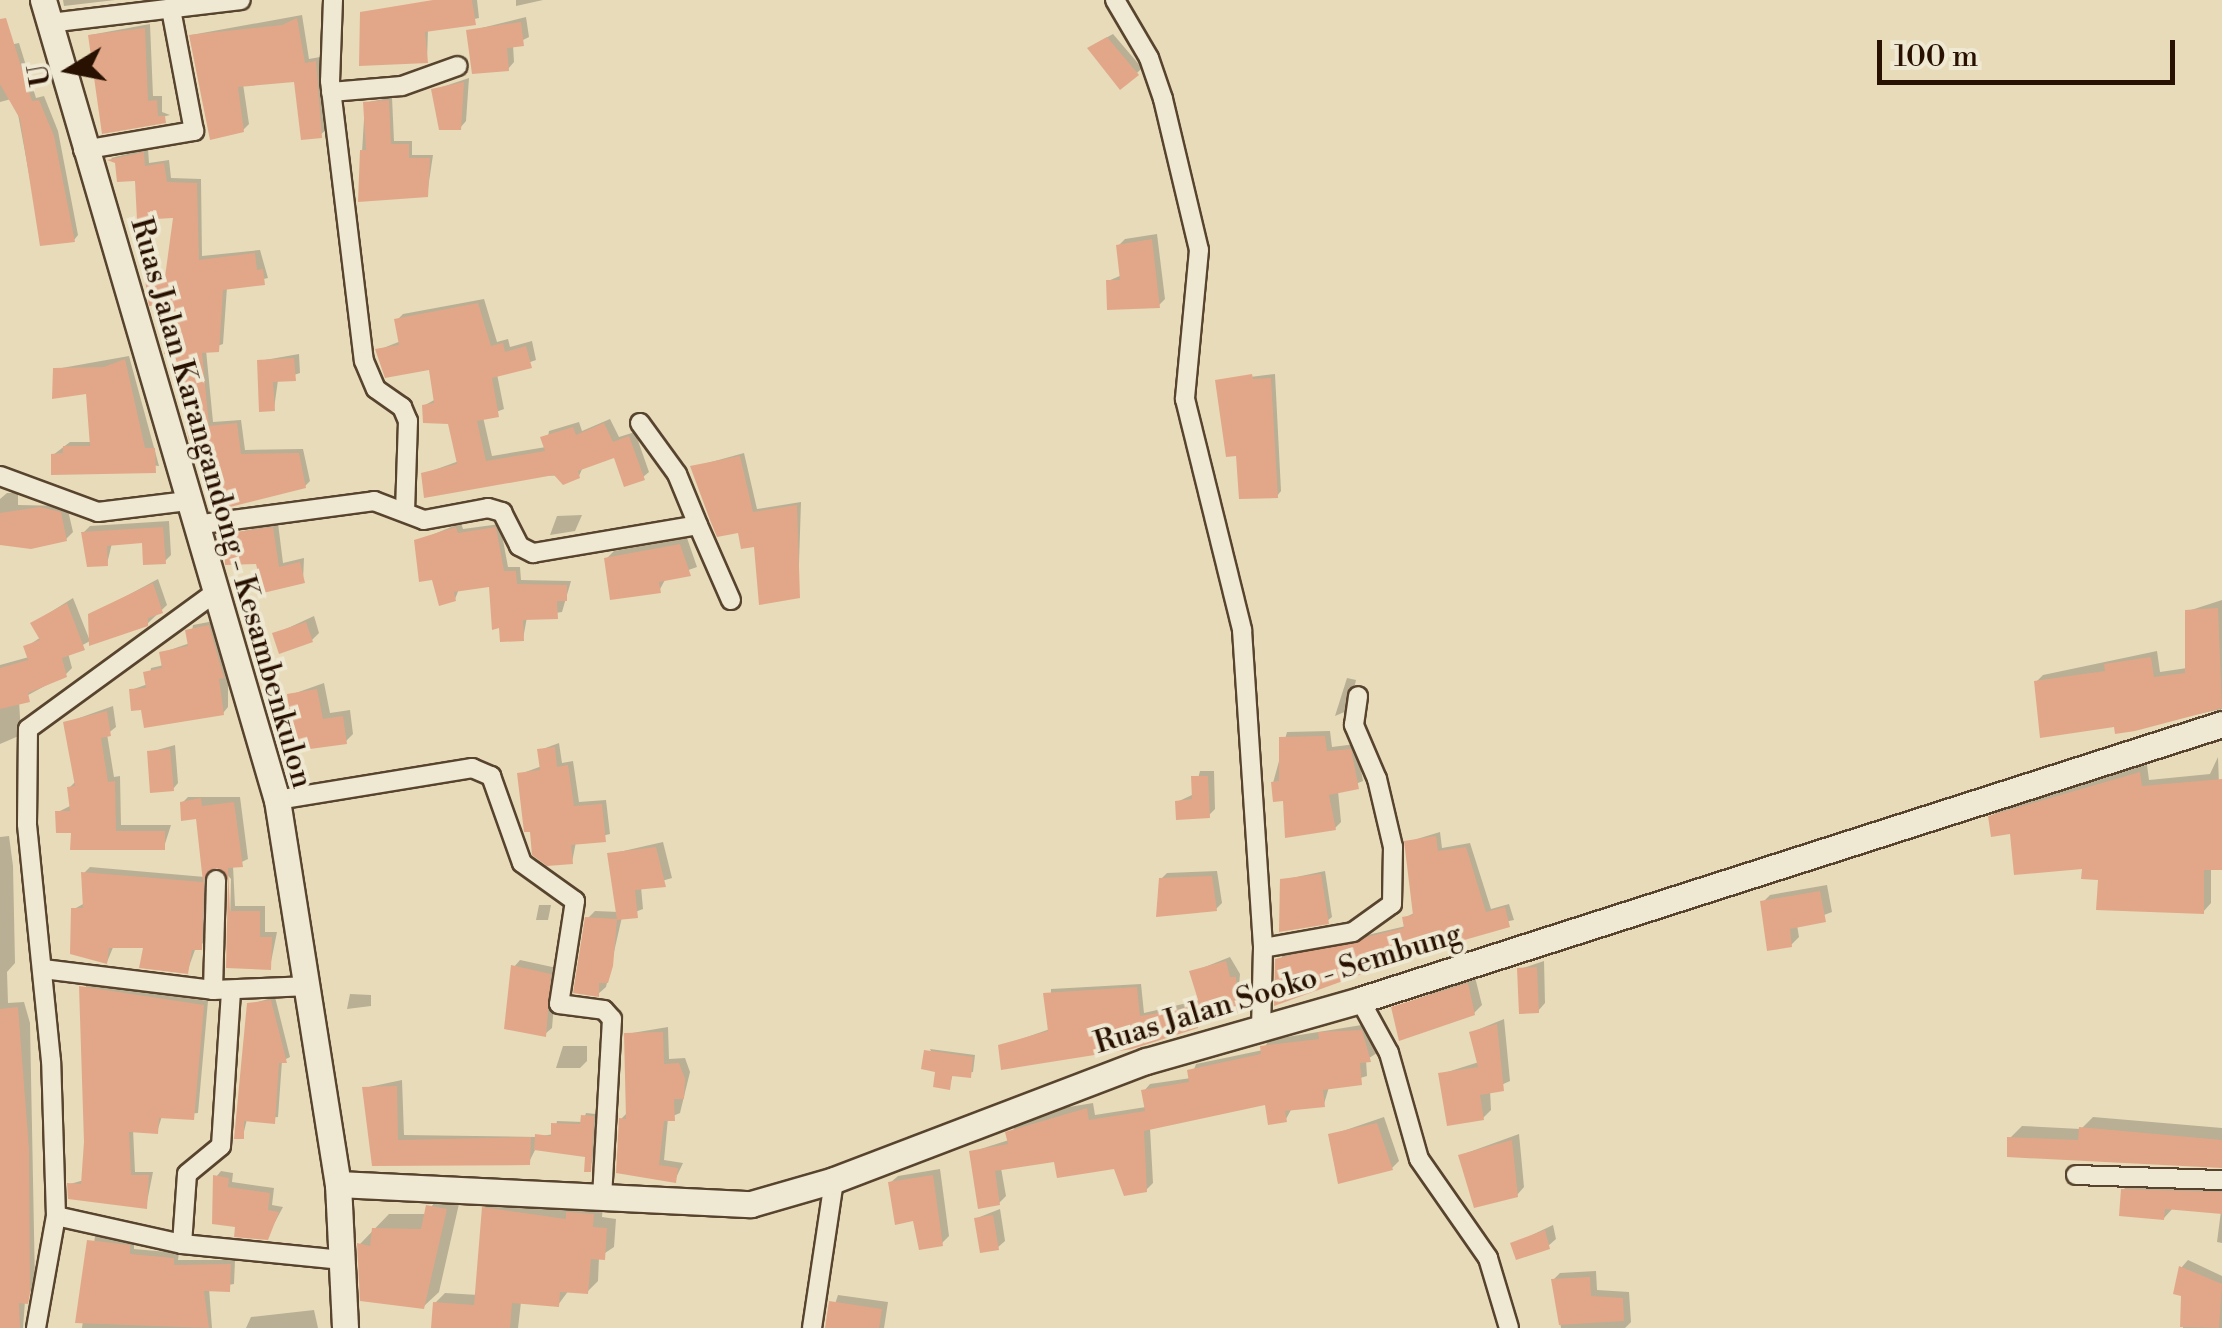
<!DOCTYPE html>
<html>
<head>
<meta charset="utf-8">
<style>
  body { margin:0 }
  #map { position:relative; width:2222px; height:1328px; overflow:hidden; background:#e7dbb9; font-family:"Libre Bodoni",serif }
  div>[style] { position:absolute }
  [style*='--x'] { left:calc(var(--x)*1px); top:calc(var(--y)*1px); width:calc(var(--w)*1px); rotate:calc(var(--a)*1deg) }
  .shadow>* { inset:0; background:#0003 }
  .building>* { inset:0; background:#e2a789 }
  .roads { filter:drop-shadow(2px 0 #58442e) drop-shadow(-2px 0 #58442e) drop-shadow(0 2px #58442e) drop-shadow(0 -2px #58442e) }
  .minor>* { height:18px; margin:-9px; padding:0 9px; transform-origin:9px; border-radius:9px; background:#efe8d2 }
  .secondary>* { height:25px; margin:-12.5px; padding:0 12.5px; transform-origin:12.5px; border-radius:12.5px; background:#efe8d2 }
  span { translate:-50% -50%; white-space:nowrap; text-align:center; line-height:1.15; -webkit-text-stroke:8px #efe8d2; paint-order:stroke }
  .street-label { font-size:30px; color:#281100 }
  .north { position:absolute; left:20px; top:20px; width:100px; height:100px; -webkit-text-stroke:8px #efe8d2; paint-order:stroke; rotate:260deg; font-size:28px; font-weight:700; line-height:40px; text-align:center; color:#281100 }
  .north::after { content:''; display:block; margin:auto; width:35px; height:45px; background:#281100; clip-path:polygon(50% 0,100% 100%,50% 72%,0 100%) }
  .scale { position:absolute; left:1877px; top:40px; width:298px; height:45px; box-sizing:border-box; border:5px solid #281100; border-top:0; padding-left:12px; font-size:30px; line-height:35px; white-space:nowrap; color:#281100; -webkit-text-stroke:8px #efe8d2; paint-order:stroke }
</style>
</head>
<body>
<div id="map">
  <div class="shadow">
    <i style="clip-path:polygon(63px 0,115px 0,64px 6px)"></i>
    <i style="clip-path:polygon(442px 0,477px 0,479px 18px,428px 29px,427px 61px,363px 13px)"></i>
    <i style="clip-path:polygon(516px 0,543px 0,516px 6px)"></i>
    <i style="clip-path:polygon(302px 15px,309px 59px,320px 57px,326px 130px,320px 135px,296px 79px,243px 84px,249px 124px,243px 130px,191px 35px)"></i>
    <i style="clip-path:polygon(526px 17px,529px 37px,513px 45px,514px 62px,508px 69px,469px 31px)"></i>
    <i style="clip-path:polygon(150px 24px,153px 96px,162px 96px,162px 112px,170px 115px,104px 131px,90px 35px)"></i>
    <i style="clip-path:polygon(1113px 34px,1142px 68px,1137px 73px,1095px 44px)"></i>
    <i style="clip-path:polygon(19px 43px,36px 98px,44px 96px,58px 131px,78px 235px,74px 240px,42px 244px,15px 98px,0 102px,0 47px)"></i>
    <i style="clip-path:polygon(469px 78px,466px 121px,460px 128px,433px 90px)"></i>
    <i style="clip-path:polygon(392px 97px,394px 141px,412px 141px,412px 155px,433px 155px,427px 195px,362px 152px,365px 103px)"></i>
    <i style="clip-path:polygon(148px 149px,149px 163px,169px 160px,171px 178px,201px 179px,202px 256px,260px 250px,268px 278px,227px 287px,223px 344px,206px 350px,213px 422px,241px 420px,245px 450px,303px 449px,310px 481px,305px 486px,224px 506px,172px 301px,147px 281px,168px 274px,176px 216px,111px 158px)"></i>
    <i style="clip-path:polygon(1157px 234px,1165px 299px,1159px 305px,1108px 281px,1122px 275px,1118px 246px,1125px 239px)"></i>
    <i style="clip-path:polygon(484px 299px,497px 342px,508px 339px,510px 347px,532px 341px,536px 360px,497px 374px,504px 409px,483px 417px,492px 456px,546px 447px,549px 431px,579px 422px,582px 431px,610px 419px,619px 437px,635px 432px,649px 472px,643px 477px,616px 454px,583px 467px,579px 476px,423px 474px,459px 461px,450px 422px,425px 405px,436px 399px,432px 367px,378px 350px,401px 341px,397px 320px,403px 314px)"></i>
    <i style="clip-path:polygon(299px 354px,300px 373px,278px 380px,274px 409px,259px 361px)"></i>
    <i style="clip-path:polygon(129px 356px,159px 466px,53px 455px,70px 442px,92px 442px,88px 391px,56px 369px)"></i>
    <i style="clip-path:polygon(1275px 374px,1281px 491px,1277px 496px,1238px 453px,1218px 381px)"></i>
    <i style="clip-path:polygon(744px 453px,757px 509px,801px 502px,798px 595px,693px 467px)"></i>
    <i style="clip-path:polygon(7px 493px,18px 493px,18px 505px,67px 506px,73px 532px,66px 539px,0 543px,0 499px)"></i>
    <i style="clip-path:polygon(582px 515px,575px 531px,550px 535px,557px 516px)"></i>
    <i style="clip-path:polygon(169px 521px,171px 555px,164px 562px,144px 541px,112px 543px,107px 564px,84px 532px,90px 526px)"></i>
    <i style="clip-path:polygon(278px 523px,283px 563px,304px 558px,303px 581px,258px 562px,231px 534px)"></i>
    <i style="clip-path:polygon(461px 523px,463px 529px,500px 524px,508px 567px,520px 567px,521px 580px,571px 581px,562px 612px,527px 617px,523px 639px,492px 584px,459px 589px,455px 599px,434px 577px,417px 541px)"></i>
    <i style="clip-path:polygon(687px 538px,697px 567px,666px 578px,659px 591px,607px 558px,614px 551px)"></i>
    <i style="clip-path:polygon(158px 579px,167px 605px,147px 624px,91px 615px)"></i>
    <i style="clip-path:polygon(73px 598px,90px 641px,68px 653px,72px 668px,65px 675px,19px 700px,21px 735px,0 744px,0 665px,29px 657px,26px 647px,41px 637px,33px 623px)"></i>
    <i style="clip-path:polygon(2222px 600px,2222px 709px,2117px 731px,2116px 725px,2036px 682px,2043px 675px,2157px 651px,2160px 672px,2187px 668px,2188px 611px)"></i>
    <i style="clip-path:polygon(314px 616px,319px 633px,312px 640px,275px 634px)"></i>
    <i style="clip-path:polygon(214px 621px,228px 670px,228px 707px,223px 713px,143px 707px,131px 690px,148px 684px,151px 668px,164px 665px,161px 653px,190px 643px,193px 625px)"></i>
    <i style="clip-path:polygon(1347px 678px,1356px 680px,1349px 710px,1335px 716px)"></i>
    <i style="clip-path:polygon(324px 683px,330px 713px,350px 710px,353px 734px,346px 741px,290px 695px)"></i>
    <i style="clip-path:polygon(113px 706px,116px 727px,107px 734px,114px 777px,120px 776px,121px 825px,171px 825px,164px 847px,73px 830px,58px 812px,72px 805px,69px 788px,76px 781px,65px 723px)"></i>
    <i style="clip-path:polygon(1330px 731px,1332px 747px,1356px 744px,1363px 781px,1338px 791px,1341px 822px,1335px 828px,1285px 798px,1273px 783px,1287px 732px)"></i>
    <i style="clip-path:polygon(559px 743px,562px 763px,573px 761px,579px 802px,606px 800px,610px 834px,576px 842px,572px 862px,520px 774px,542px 766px,540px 750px)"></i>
    <i style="clip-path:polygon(175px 745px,178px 783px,173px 789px,150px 752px)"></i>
    <i style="clip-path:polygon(2218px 757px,2222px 868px,2211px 868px,2211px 903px,2203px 912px,2101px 877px,1991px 817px,1999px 809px,2128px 768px,2147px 765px,2149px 780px,2210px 774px)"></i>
    <i style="clip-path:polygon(1200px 771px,1214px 771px,1215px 809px,1209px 815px,1177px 802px,1194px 794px)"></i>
    <i style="clip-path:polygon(188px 797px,240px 797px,248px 859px,233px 866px,235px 906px,265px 906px,265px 932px,277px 932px,270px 967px,229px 965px,231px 879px,218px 864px,210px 869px,207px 941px,196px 947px,187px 972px,146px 946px,114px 945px,107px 962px,74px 909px,85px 903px,84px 873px,90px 867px,205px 877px,199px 816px,182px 803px)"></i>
    <i style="clip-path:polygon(0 827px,0 837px,9px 836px,13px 866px,15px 963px,7px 972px,8px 1003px,24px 1002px,30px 1023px,35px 1284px,25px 1301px,23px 1328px,0 1328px)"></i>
    <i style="clip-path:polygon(1440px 832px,1442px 848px,1470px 843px,1491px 909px,1509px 904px,1514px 920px,1367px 951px,1364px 970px,1277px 1003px,1282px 955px,1406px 926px,1404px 918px,1416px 912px,1407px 842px)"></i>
    <i style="clip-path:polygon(663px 842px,672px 878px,641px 887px,643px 909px,622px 917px,606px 987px,598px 994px,588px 918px,595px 911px,619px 912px,610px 854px)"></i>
    <i style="clip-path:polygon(1217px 871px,1222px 903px,1216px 909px,1161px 879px,1167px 873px)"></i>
    <i style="clip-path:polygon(1325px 871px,1332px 917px,1327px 921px,1282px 880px)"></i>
    <i style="clip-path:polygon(1827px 885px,1832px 912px,1797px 925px,1799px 937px,1791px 945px,1763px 902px,1770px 895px)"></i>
    <i style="clip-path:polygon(539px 905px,551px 905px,548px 920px,536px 920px)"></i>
    <i style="clip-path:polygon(1230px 957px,1240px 974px,1237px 1012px,1196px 1025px,1001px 1046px,1050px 1029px,1051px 989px,1141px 984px,1144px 1013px,1200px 1000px,1192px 972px)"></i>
    <i style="clip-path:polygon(520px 960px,557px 968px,552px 1028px,545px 1034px,514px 967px)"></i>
    <i style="clip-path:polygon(1544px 961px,1545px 1003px,1538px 1011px,1520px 969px)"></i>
    <i style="clip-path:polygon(1475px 977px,1482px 1005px,1474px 1013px,1393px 1008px)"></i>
    <i style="clip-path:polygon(86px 983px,208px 1001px,198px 1113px,162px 1116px,157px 1132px,133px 1129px,135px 1172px,153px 1172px,146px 1207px,70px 1184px,84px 1180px)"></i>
    <i style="clip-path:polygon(350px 994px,371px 995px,371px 1006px,347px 1009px)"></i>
    <i style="clip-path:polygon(275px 997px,290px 1057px,282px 1061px,278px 1117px,247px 1119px,243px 1136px,250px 1004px)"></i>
    <i style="clip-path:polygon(1504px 1019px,1510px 1081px,1490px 1090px,1491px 1110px,1483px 1118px,1441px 1074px,1479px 1062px,1472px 1032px)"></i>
    <i style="clip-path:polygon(1368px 1024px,1377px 1053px,1366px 1060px,1367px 1076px,1329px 1087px,1324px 1104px,1292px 1108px,1286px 1119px,1268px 1102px,1150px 1128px,1153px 1183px,1146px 1190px,1116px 1166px,1056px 1159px,1001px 1168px,1006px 1196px,999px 1203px,971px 1152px,1009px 1140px,1015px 1126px,1063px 1108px,1093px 1103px,1095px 1115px,1146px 1107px,1144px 1091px,1150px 1084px,1191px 1078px,1196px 1064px,1263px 1050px,1269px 1040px)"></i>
    <i style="clip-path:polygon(668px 1027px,669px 1059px,685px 1058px,690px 1072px,680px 1113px,668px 1118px,664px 1160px,683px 1163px,675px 1180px,618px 1171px,621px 1119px,628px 1112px,626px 1034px)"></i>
    <i style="clip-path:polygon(563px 1046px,587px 1046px,587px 1061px,580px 1068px,556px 1068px)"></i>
    <i style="clip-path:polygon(930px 1049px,975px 1055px,973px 1072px,953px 1074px,949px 1087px)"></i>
    <i style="clip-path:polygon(402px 1080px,404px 1135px,536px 1137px,554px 1134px,557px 1121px,583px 1122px,586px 1113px,596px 1114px,593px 1166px,588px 1155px,536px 1148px,529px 1162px,374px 1163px,364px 1088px)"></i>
    <i style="clip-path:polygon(1384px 1117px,1399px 1161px,1392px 1168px,1331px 1135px)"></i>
    <i style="clip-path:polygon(2093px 1117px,2222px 1128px,2222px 1166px,2010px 1138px,2022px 1126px,2081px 1129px)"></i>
    <i style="clip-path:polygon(1519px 1134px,1524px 1187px,1517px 1195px,1461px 1155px)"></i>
    <i style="clip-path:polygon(940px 1169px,949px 1236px,941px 1244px,890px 1183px,898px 1176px)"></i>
    <i style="clip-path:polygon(221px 1171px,233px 1173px,232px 1182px,274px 1188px,272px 1205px,283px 1207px,267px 1237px,237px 1225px,216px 1177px)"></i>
    <i style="clip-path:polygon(2135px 1178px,2222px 1181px,2222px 1243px,2217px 1242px,2221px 1211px,2174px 1207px,2164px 1218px,2123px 1190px)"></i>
    <i style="clip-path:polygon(443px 1191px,461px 1195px,439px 1292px,423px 1307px,360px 1244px,389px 1214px,426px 1214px)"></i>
    <i style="clip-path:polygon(494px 1198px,573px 1209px,579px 1203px,603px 1205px,602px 1217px,616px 1219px,614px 1247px,599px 1257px,598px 1281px,588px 1291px,569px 1290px,558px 1305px,521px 1302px,518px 1328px,433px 1328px,435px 1303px,445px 1293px,478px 1295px,484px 1208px)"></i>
    <i style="clip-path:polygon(1000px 1209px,1005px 1241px,997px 1248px,977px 1218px)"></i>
    <i style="clip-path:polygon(1553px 1225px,1556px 1239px,1548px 1246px,1513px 1244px)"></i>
    <i style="clip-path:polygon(95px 1236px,134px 1241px,134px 1249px,179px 1253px,178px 1260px,235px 1260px,234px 1284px,209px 1288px,212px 1328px,82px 1328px)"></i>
    <i style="clip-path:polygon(2188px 1260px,2222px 1276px,2222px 1328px,2183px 1328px,2181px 1268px)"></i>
    <i style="clip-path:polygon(1596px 1271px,1597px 1290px,1629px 1292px,1631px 1322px,1625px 1328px,1561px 1328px,1553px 1280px,1560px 1273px)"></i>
    <i style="clip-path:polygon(838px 1295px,888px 1302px,884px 1328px,827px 1328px)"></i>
    <i style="clip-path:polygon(314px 1310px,318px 1328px,246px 1328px,251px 1317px)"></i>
  </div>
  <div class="building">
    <i style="clip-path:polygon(433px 0,472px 0,476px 25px,425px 32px,428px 63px,359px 66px,360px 12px)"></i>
    <i style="clip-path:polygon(6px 18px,32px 101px,39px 100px,54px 136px,75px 242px,40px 246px,20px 119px,0 84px,0 19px)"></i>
    <i style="clip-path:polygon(297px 18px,305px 63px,316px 61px,322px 138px,301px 140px,294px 82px,238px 87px,244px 132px,210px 140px,189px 35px,282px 25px)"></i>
    <i style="clip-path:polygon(521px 22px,524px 46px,507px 48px,509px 71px,472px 74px,466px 30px)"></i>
    <i style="clip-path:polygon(145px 28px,148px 101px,157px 100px,158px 116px,165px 116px,166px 123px,102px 134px,88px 35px)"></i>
    <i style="clip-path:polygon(1107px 37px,1139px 75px,1120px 90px,1087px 48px)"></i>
    <i style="clip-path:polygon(464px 82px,461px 130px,439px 130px,431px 89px)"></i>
    <i style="clip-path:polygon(389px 100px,391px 144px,409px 144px,409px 158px,430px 158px,428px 197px,358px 202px,360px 150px,366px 150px,363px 102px)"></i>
    <i style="clip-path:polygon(144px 152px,145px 166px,164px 163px,167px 182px,197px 183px,199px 260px,255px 253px,257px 270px,263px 269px,265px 285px,223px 290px,219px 352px,202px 353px,209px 426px,237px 423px,241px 454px,299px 453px,306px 488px,222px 509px,203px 439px,189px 440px,172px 355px,164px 354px,169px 304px,149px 306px,145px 280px,165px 277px,173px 218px,137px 220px,135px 181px,117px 182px,115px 163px,107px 160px)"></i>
    <i style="clip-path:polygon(1152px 239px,1160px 308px,1107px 310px,1106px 280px,1120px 280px,1116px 245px)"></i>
    <i style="clip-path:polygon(478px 303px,491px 346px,503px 343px,505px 352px,526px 346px,532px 368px,492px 378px,499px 417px,477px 421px,486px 461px,545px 451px,540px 437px,573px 427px,576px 435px,604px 423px,613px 442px,629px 436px,645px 480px,624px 487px,614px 458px,578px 471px,580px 478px,563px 485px,554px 475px,424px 498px,421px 473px,457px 464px,448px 424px,423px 423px,422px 405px,434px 403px,429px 370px,385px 378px,375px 349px,399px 345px,394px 319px)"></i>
    <i style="clip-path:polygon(294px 358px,296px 381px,273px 382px,275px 411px,259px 412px,257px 360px)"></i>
    <i style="clip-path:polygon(125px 359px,145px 448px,155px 448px,156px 473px,51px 475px,51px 454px,63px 453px,63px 446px,90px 446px,86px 394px,52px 399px,53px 368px,104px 367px)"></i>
    <i style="clip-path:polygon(1252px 374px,1253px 379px,1271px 378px,1278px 498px,1239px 499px,1236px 456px,1226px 457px,1215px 380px)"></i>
    <i style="clip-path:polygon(740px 456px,753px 512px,797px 505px,800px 598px,759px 605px,754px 547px,741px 549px,738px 533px,717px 537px,710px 520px,690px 466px)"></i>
    <i style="clip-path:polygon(40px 507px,61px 512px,67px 541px,31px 549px,0 545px,0 513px)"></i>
    <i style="clip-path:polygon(163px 527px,166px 564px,143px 565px,142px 543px,107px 546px,108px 566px,87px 567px,81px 532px)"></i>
    <i style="clip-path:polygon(273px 527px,279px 567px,300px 562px,305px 583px,263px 593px,256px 564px,225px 565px,225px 550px,229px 533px)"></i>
    <i style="clip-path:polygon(456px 527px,458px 533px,496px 527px,504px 571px,516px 571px,517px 584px,567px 585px,567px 601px,557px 601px,558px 619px,523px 620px,524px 641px,500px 642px,499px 628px,492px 630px,489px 587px,454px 592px,456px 601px,439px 606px,432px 580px,419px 582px,414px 540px)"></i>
    <i style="clip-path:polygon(680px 544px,691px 576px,659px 582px,661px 593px,610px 600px,604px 558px)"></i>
    <i style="clip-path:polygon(153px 583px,163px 613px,148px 618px,148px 626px,89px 646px,88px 614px)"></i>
    <i style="clip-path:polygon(67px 603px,85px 650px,62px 658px,67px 677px,28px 693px,30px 702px,0 709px,0 668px,28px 660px,23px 646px,40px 640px,30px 623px)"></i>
    <i style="clip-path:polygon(2218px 608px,2222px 708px,2135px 731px,2115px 734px,2114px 727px,2040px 738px,2034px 681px,2105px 671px,2104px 664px,2151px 657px,2154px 677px,2185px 673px,2185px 610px)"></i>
    <i style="clip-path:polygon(306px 622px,313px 642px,279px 654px,272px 633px)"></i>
    <i style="clip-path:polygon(209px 625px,224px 678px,219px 679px,224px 715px,144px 728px,141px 710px,131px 711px,129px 689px,146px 688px,143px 672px,162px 668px,159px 652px,188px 646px,185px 630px)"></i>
    <i style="clip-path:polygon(317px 689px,323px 719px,343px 716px,347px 744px,295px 751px,287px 694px)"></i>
    <i style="clip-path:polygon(107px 711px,111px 736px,101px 738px,108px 782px,115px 781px,116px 831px,165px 831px,165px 850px,70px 850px,71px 833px,56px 833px,55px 811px,70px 811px,67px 787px,75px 786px,63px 722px)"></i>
    <i style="clip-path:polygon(1325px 736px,1327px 751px,1351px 749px,1359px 789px,1329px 795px,1336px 830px,1285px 838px,1283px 801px,1273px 802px,1271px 782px,1279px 781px,1279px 737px)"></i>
    <i style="clip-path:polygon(555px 747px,557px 767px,568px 765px,574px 806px,602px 804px,606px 842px,571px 845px,573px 864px,547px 866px,532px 855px,530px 832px,524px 832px,517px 773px,540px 770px,537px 749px)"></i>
    <i style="clip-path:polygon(170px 749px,174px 791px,150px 793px,147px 751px)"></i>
    <i style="clip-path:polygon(2140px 772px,2142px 786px,2222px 779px,2222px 870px,2204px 870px,2204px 914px,2096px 910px,2098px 880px,2081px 879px,2082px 869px,2014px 875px,2010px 834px,1991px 837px,1988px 816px)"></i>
    <i style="clip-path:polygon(1191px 776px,1208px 776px,1210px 818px,1176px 820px,1175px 801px,1192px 799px)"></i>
    <i style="clip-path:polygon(201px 798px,202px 806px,234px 802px,243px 867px,228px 868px,230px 911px,260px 911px,260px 937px,272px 937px,271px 970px,226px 968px,228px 880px,217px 868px,204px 879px,202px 950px,192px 950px,188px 974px,139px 968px,143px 948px,109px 948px,107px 964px,70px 954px,71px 908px,83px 908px,81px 872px,203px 882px,196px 819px,181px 821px,180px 802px)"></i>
    <i style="clip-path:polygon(1436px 836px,1438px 851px,1466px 847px,1486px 912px,1505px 907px,1510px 927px,1380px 964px,1377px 952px,1363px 954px,1365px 973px,1274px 1006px,1275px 959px,1404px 928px,1402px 917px,1413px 915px,1404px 841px)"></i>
    <i style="clip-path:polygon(656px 847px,666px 887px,635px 890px,638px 918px,617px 920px,607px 853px)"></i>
    <i style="clip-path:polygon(1321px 874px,1329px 924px,1279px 932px,1280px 879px)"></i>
    <i style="clip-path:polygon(1212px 876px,1217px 911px,1156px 917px,1159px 878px)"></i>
    <i style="clip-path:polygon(1820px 891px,1826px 922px,1790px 929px,1792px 947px,1767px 951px,1760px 901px)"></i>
    <i style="clip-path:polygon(585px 917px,617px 919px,613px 966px,608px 983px,599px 983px,599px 997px,573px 993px)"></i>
    <i style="clip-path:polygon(1226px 961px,1230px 977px,1236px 977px,1238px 1014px,1197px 1022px,1198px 1028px,1132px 1049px,1001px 1070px,998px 1045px,1048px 1031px,1043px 993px,1137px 987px,1140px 1016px,1177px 1010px,1199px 1003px,1189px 971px)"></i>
    <i style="clip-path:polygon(511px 965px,551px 974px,546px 1037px,504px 1029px)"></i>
    <i style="clip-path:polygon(1537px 967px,1539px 1013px,1519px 1014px,1517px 968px)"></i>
    <i style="clip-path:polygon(1468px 983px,1475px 1015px,1399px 1041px,1391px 1007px)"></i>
    <i style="clip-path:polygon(79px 986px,204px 1005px,194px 1120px,159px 1118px,158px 1134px,129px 1132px,131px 1175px,149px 1175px,147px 1209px,68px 1199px,67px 1183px,81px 1184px,84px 1142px)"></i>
    <i style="clip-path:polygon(271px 1000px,287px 1063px,279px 1063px,275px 1124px,244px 1121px,244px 1139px,234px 1139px,247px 1003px)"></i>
    <i style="clip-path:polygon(18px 1007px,29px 1149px,30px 1293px,28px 1304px,19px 1303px,20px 1328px,0 1328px,0 1009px)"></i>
    <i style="clip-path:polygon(1497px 1024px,1504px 1091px,1480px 1095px,1484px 1120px,1447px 1126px,1438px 1073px,1478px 1067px,1469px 1032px)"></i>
    <i style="clip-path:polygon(1362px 1030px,1371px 1062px,1360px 1063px,1362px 1085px,1323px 1090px,1325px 1107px,1285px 1111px,1287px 1122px,1268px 1125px,1265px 1105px,1144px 1131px,1147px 1192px,1124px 1196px,1114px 1169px,1057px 1178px,1054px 1162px,995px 1171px,1000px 1205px,978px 1209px,969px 1151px,1008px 1144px,1005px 1132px,1087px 1108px,1089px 1120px,1145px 1111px,1141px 1090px,1189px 1082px,1187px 1070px,1261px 1054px,1260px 1046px,1319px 1039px,1318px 1032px)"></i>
    <i style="clip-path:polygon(663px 1032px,664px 1064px,679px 1063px,685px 1079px,684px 1099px,674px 1099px,675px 1121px,664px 1121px,659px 1165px,678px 1168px,676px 1183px,616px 1173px,619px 1118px,626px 1119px,624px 1033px)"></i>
    <i style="clip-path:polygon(924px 1050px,973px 1057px,971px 1078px,952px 1076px,950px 1090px,933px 1087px,935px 1072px,921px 1069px)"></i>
    <i style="clip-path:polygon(397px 1086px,398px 1140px,531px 1137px,530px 1165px,372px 1166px,362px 1087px)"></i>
    <i style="clip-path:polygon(581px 1115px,594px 1116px,591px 1172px,584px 1172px,585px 1157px,534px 1150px,535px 1134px,551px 1136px,551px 1123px,580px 1124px)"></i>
    <i style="clip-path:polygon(1377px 1123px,1393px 1170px,1338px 1184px,1328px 1134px)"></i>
    <i style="clip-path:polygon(2079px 1127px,2222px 1140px,2222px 1168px,2007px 1157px,2007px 1137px,2078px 1140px)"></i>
    <i style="clip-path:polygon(1512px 1140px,1518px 1197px,1474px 1208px,1458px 1155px)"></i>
    <i style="clip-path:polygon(213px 1175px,229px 1178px,228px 1187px,270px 1193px,268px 1210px,279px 1212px,268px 1240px,234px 1237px,235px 1227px,212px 1224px)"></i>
    <i style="clip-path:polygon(933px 1175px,943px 1246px,919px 1250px,913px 1221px,895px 1225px,888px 1182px)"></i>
    <i style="clip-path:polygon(2121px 1189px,2222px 1192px,2222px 1214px,2165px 1209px,2164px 1220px,2119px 1216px)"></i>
    <i style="clip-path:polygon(426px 1205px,447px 1209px,424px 1309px,360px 1301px,357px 1243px,370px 1246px,372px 1228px,421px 1229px)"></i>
    <i style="clip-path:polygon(482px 1207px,566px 1219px,566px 1212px,594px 1214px,593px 1227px,607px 1228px,605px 1260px,591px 1259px,588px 1294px,560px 1292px,559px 1307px,512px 1303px,510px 1328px,431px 1328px,433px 1302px,474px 1305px)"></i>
    <i style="clip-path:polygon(993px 1215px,999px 1250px,980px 1253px,974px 1218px)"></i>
    <i style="clip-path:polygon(1545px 1230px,1550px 1249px,1516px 1260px,1510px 1243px)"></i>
    <i style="clip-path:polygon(87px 1240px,130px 1245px,130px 1254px,174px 1258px,174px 1265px,231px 1264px,230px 1292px,204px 1291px,209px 1328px,75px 1323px)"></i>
    <i style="clip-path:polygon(2179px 1266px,2222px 1284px,2219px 1328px,2180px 1327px,2181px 1296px,2173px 1294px)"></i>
    <i style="clip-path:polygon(1590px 1277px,1591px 1296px,1623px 1298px,1624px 1321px,1559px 1325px,1551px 1279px)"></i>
    <i style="clip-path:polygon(829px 1301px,882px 1309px,879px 1328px,825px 1328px)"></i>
  </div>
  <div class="roads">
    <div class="minor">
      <i style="--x:333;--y:0;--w:81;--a:92.1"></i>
      <i style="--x:330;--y:81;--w:282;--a:83.1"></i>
      <i style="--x:364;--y:361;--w:30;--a:67"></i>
      <i style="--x:376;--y:389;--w:32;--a:35"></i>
      <i style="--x:402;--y:407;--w:15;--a:67"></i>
      <i style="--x:408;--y:421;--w:90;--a:91.9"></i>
      <i style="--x:1115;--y:0;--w:67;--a:59.6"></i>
      <i style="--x:1149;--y:58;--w:43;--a:71.1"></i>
      <i style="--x:1163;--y:99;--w:155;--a:76.6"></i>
      <i style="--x:1199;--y:250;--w:150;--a:95.4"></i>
      <i style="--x:1185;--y:399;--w:238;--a:76.1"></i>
      <i style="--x:1242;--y:630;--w:319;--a:86.2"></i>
      <i style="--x:1263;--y:948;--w:81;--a:91.4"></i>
      <i style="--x:49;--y:23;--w:193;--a:-6.8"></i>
      <i style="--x:331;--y:92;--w:71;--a:-4.8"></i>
      <i style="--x:402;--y:86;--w:59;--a:-19.7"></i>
      <i style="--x:83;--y:150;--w:113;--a:-9.7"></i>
      <i style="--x:194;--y:131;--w:124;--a:-100.7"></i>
      <i style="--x:640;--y:423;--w:63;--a:54"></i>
      <i style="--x:677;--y:474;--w:55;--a:67.6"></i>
      <i style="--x:0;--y:476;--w:104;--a:20.2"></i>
      <i style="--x:98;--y:512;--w:90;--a:-7"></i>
      <i style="--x:195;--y:525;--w:181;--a:-7.6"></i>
      <i style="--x:374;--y:501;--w:53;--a:20.8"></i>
      <i style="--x:424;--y:520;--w:65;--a:-10.6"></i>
      <i style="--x:488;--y:508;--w:15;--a:16"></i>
      <i style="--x:502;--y:512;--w:38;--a:63"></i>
      <i style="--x:519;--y:546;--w:16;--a:27"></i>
      <i style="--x:533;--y:553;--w:167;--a:-9.6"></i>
      <i style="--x:698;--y:525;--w:82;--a:66.3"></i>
      <i style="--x:277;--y:800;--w:198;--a:-9.3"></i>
      <i style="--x:472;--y:768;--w:21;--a:23"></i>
      <i style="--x:491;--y:776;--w:92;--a:70.4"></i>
      <i style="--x:522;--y:863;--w:65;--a:35.6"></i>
      <i style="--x:575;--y:901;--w:104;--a:98.8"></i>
      <i style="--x:559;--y:1004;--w:45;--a:7.6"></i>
      <i style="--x:604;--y:1010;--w:12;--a:48"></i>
      <i style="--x:612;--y:1019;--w:178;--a:93.2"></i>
      <i style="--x:1263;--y:948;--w:91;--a:-10.1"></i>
      <i style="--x:1353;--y:932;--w:48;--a:-35.7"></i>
      <i style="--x:1392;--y:904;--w:57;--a:-89"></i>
      <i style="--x:1393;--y:847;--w:70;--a:-103.2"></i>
      <i style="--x:1377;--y:779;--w:59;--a:-113.1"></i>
      <i style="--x:1354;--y:725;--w:29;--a:-82"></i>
      <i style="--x:43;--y:969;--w:171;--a:7"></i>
      <i style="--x:213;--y:990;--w:97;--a:-2.4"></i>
      <i style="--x:213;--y:990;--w:110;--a:-88.4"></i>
      <i style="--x:1360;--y:1000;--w:60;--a:61.3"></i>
      <i style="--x:1389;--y:1053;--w:110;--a:74.2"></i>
      <i style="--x:1419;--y:1159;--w:121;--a:55.1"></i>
      <i style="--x:1488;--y:1258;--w:73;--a:73.3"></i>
      <i style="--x:2076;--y:1175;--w:146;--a:2"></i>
      <i style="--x:56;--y:1216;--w:129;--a:12.5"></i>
      <i style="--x:182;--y:1244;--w:161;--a:5.7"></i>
      <i style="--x:182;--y:1244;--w:70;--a:-85.9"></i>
      <i style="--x:187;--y:1174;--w:44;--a:-39.5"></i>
      <i style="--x:221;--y:1146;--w:155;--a:-86.3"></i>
      <i style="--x:36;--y:1328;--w:114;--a:-79.9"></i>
      <i style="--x:56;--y:1216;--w:155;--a:-91.8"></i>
      <i style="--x:51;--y:1061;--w:238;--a:-95.8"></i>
      <i style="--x:27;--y:824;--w:95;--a:-89.4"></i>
      <i style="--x:28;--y:729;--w:234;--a:-36.1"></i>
      <i style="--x:812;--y:1328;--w:150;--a:-81.5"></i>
    </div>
    <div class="secondary">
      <i style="--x:43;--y:0;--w:834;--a:73.7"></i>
      <i style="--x:277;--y:800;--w:389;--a:81"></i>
      <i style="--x:338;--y:1184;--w:144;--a:87.2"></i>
      <i style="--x:338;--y:1184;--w:413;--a:2.8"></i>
      <i style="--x:751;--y:1204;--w:86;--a:-16.1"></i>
      <i style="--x:834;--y:1180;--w:334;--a:-20.9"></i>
      <i style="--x:1146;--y:1061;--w:223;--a:-15.9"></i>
      <i style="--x:1360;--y:1000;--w:905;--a:-17.75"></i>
    </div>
  </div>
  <div class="street-label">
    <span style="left:221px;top:503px;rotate:74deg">Ruas Jalan Karangandong - Kesambenkulon</span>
    <span style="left:1278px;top:989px;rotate:-17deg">Ruas Jalan Sooko - Sembung</span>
  </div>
  <div class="north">U</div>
  <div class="scale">100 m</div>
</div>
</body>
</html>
